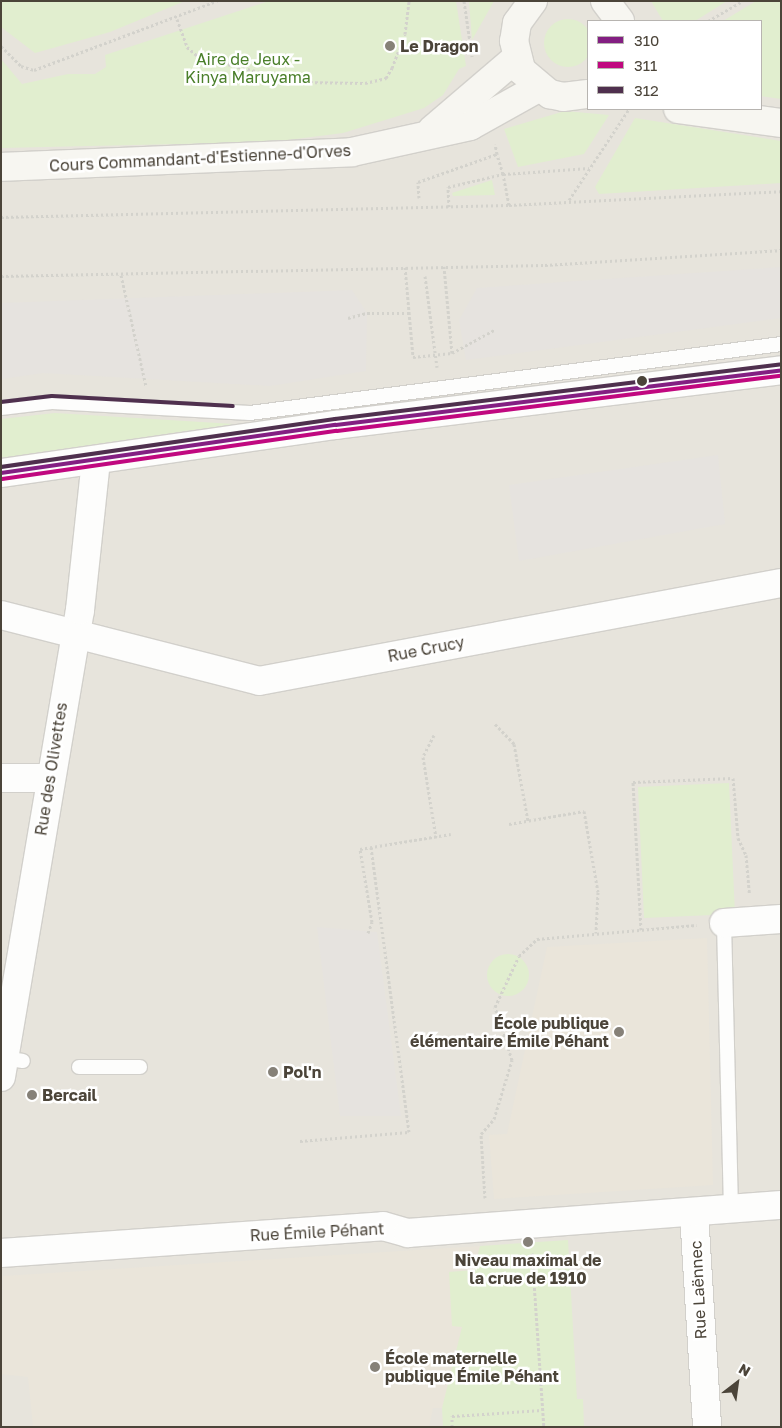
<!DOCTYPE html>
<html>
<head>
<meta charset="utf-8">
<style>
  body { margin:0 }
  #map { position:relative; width:782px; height:1428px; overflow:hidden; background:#f4f2ee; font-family:"Golos Text",sans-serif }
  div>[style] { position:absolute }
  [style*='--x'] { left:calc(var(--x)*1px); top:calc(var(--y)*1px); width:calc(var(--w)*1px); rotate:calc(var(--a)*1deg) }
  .residential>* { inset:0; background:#e7e4dc }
  .education>* { inset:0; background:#eae5da }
  .green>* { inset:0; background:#e1eecf }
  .round { border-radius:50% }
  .parking>* { inset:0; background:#e6e3df }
  .path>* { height:3px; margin-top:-1.5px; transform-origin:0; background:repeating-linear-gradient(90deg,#d3d2cc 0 2.5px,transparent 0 5px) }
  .roads { filter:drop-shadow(1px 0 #d2d0cb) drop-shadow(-1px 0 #d2d0cb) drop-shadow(0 1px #d2d0cb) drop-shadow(0 -1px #d2d0cb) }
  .lane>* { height:14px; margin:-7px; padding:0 7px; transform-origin:7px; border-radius:7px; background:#fdfdfc }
  .street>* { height:28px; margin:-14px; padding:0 14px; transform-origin:14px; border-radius:14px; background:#fdfdfc }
  .secondary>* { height:28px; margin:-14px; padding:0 14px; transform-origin:14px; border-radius:14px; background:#f7f6f1 }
  .bus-1>* { height:4px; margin:-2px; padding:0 2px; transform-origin:2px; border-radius:2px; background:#831f82 }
  .bus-2>* { height:4px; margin:-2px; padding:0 2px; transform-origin:2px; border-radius:2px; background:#c0087f }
  .bus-3>* { height:4px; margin:-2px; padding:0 2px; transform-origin:2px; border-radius:2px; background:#4f304e }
  .dots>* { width:14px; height:14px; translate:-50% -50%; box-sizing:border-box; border:2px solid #fff; border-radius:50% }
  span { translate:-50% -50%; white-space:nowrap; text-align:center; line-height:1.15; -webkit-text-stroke:5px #fff; paint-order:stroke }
  .poi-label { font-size:16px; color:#4b4439; font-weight:700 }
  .left { translate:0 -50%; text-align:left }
  .right { translate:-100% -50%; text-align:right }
  .park-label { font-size:16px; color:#4a7f2a }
  .street-label { font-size:16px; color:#4b4439 }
  .frame { position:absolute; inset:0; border:2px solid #4b4439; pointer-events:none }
  .legend { position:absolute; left:587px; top:20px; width:175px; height:90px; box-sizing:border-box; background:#fff; border:1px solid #b7b4b0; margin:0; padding:6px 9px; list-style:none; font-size:15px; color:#4b4439 }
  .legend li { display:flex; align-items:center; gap:10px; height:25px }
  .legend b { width:25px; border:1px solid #b7b4b0 }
  .north { position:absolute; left:712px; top:1358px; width:50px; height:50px; -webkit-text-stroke:4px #fff; paint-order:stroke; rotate:30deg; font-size:14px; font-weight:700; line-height:20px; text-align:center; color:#4b4439 }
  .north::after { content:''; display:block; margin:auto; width:18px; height:22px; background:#4b4439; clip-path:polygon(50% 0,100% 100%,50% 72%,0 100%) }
</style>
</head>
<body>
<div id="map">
  <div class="residential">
    <i style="clip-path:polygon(evenodd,1px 1px,781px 1px,781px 1427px,1px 1427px,1px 1px,588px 21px,761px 21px,761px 109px,588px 109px,588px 21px)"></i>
  </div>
  <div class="education">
    <i style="clip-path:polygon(707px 938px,713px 1185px,494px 1199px,489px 1135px,507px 1134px,547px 947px)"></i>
    <i style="clip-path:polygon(480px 1246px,474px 1270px,449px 1272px,462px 1327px,444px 1408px,433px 1408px,429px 1427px,33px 1427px,28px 1377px,1px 1374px,3px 1276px)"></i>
  </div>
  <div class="green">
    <i style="clip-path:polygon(1px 1px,185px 1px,110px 32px,35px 53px,1px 27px)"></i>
    <i style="clip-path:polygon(269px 1px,456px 1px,466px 66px,459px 69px,443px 95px,424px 108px,343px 133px,272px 142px,1px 148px,1px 59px,22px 84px,68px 74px,95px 74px,106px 67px,105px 55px)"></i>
    <i style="clip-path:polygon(469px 1px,494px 1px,472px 40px)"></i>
    <i style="clip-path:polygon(651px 1px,727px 1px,695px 21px,663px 21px)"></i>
    <i style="clip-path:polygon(756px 1px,781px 1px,781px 99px,761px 96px,761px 21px,723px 21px)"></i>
    <i class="round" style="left:544px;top:19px;width:48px;height:48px"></i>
    <i style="clip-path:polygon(565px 111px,609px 115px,584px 154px,518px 167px,504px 129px)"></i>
    <i style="clip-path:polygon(635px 118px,781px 141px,781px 183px,599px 194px,595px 187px)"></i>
    <i style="clip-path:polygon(492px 180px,495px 195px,453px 196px,452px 193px)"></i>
    <i style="clip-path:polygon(55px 413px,234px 424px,1px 458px,1px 419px)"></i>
    <i style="clip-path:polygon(729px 783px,735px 914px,644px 918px,638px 787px)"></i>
    <i class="round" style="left:487px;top:954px;width:42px;height:42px"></i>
    <i style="clip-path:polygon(568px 1240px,577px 1399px,583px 1399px,584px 1427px,443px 1427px,442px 1408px,462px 1327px,452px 1326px,449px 1272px,474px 1270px,480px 1246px)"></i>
  </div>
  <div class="parking">
    <i style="clip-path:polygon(781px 267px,781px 318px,466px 360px,459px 320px,477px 288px)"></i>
    <i style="clip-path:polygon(352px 290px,367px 313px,366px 371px,270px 386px,43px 373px,1px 379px,1px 303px)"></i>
    <i style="clip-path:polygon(718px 455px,725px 524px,519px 561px,509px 485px)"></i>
    <i style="clip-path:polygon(317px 927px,377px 932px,401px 1116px,340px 1116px)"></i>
  </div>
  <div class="path">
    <i style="--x:464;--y:1;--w:56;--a:81.7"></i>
    <i style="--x:177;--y:19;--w:30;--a:70"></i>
    <i style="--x:187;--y:47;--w:16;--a:40"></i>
    <i style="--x:199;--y:57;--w:104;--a:13.9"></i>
    <i style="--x:300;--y:82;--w:65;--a:0.9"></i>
    <i style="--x:365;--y:83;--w:22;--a:-13"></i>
    <i style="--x:386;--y:78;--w:12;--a:-59"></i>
    <i style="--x:392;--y:68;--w:36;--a:-69"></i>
    <i style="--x:405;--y:34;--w:33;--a:-83"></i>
    <i style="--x:708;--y:21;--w:39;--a:-30"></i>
    <i style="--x:1;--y:46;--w:28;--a:45"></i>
    <i style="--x:21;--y:66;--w:14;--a:17"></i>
    <i style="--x:34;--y:70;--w:196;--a:-20.7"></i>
    <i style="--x:419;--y:198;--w:16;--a:-94"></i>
    <i style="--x:418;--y:182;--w:84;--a:-19.5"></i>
    <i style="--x:497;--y:154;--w:10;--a:-101"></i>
    <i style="--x:569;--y:200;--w:109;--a:-56.6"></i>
    <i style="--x:509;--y:205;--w:32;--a:-101"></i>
    <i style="--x:503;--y:174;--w:86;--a:-4"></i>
    <i style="--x:449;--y:207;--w:20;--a:-93"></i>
    <i style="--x:448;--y:187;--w:57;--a:-13.3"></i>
    <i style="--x:503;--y:174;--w:21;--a:-107"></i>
    <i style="--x:1;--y:217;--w:508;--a:-1.35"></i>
    <i style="--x:509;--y:205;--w:272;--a:-2.9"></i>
    <i style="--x:405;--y:267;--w:90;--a:84.9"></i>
    <i style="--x:413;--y:357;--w:39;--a:-6"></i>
    <i style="--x:452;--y:353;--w:87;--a:-95.3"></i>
    <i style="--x:121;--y:275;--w:114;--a:77.3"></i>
    <i style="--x:1;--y:276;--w:544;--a:-1.16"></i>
    <i style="--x:545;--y:265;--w:236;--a:-3.6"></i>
    <i style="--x:425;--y:276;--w:92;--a:82.5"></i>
    <i style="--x:348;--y:318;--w:20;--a:-15"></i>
    <i style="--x:367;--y:313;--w:42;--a:0"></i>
    <i style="--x:452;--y:353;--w:48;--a:-28.7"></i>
    <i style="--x:495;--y:724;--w:28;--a:46"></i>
    <i style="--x:514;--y:744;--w:78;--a:79.7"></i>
    <i style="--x:434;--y:735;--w:25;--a:117"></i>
    <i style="--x:423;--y:757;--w:81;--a:80.8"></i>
    <i style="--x:509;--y:824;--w:76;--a:-9.8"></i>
    <i style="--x:584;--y:811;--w:82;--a:80.2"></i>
    <i style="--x:598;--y:892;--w:41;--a:92.8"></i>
    <i style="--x:641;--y:930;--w:148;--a:-93.1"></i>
    <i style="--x:633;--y:782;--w:100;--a:-2.3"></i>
    <i style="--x:733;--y:778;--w:60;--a:85.2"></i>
    <i style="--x:738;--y:838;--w:19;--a:65"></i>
    <i style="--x:746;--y:855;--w:38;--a:85"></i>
    <i style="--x:368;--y:933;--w:12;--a:-70"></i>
    <i style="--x:372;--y:922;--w:74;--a:-99.3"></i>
    <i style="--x:360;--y:849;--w:92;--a:-9.4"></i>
    <i style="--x:300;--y:1141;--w:109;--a:-4.7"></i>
    <i style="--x:409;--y:1132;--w:288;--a:-97.6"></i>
    <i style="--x:485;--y:1198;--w:64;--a:-93.6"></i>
    <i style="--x:481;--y:1134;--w:20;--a:-49"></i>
    <i style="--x:494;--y:1119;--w:62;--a:-73"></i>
    <i style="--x:512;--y:1060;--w:56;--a:-107.8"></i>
    <i style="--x:495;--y:1007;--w:56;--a:-64.8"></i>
    <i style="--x:519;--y:956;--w:25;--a:-43"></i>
    <i style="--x:537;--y:939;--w:160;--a:-5"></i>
    <i style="--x:532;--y:1253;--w:174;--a:86.1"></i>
    <i style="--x:452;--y:1427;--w:11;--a:-90"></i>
    <i style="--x:452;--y:1416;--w:90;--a:-3.8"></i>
  </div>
  <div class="roads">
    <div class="lane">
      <i style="--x:1;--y:408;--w:51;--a:-6.7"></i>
      <i style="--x:52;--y:402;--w:198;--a:3.2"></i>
      <i style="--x:250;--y:413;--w:535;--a:-7.4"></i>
      <i style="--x:724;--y:923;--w:286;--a:88.6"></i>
      <i style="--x:4;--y:1058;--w:19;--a:9"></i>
      <i style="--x:79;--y:1067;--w:61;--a:0"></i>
    </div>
    <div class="street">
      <i style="--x:1;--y:473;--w:338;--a:-8.2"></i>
      <i style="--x:336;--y:425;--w:448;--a:-7"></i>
      <i style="--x:1;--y:615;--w:266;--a:14.3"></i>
      <i style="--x:259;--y:681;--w:531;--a:-10.63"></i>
      <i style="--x:1;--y:778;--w:48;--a:0"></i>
      <i style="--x:724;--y:923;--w:57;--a:-4"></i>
      <i style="--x:1;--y:1077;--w:474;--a:-80.4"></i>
      <i style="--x:80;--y:610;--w:150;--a:-83.9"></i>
      <i style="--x:694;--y:1213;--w:214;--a:86.5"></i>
      <i style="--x:1;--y:1253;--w:383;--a:-4"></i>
      <i style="--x:383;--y:1226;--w:26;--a:16"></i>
      <i style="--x:408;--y:1233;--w:374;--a:-4.3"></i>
    </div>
    <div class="secondary">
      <i style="--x:533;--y:1;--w:27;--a:126"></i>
      <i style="--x:517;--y:23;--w:18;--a:99"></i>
      <i style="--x:514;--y:41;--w:30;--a:76"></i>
      <i style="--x:521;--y:70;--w:38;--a:40"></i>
      <i style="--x:550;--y:94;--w:13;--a:13"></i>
      <i style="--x:563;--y:97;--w:25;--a:-7"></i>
      <i style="--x:605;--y:1;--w:25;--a:53"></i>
      <i style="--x:678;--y:109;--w:104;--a:7.7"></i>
      <i style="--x:432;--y:130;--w:111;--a:-40.6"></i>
      <i style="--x:1;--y:167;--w:351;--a:-2.4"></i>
      <i style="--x:352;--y:152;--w:121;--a:-12.4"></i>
      <i style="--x:470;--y:126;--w:78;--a:-29.2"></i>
    </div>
  </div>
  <div class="bus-1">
    <i style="--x:1;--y:473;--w:338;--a:-8.2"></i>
    <i style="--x:336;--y:425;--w:448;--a:-7"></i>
  </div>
  <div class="bus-2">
    <i style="--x:2;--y:479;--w:338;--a:-8.2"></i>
    <i style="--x:337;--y:431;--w:447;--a:-7.1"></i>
  </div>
  <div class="bus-3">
    <i style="--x:1;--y:402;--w:51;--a:-6.7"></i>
    <i style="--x:52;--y:396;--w:181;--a:3.2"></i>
    <i style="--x:1;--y:467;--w:337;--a:-8.2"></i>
    <i style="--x:335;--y:419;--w:448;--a:-7"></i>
  </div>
  <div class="dots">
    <i style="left:390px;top:46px;background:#868178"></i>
    <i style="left:642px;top:381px;background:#4b4439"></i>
    <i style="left:619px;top:1032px;background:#868178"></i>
    <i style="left:273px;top:1072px;background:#868178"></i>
    <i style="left:32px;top:1095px;background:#868178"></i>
    <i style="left:528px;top:1242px;background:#868178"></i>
    <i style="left:375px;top:1367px;background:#868178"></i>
  </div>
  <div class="poi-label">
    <span class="left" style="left:400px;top:46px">Le Dragon</span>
    <span class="right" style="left:609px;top:1032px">École publique<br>élémentaire Émile Péhant</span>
    <span class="left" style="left:283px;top:1072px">Pol'n</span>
    <span class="left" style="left:42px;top:1095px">Bercail</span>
    <span style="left:528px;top:1269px">Niveau maximal de<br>la crue de 1910</span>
    <span class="left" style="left:385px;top:1367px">École maternelle<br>publique Émile Péhant</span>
  </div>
  <div class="park-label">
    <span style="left:248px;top:68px">Aire de Jeux -<br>Kinya Maruyama</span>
  </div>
  <div class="street-label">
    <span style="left:200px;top:158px;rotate:-3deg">Cours Commandant-d'Estienne-d'Orves</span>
    <span style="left:426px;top:649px;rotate:-11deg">Rue Crucy</span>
    <span style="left:51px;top:769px;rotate:-81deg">Rue des Olivettes</span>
    <span style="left:317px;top:1232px;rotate:-3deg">Rue Émile Péhant</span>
    <span style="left:698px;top:1290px;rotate:-93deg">Rue Laënnec</span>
  </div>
  <div class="frame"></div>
  <ul class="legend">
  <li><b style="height:6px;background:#831f82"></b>310</li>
  <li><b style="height:6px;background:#c0087f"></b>311</li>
  <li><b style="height:6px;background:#4f304e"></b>312</li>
  </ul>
  <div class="north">N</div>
</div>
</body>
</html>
